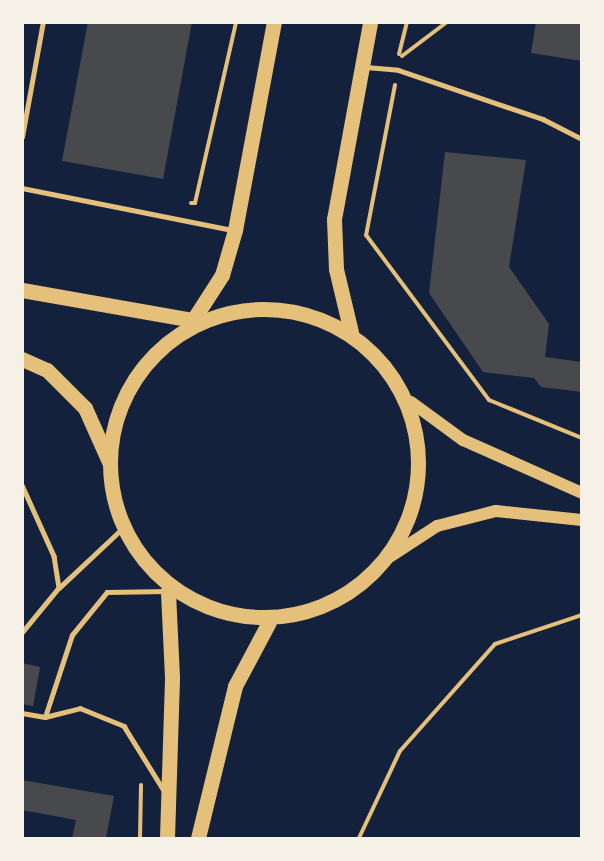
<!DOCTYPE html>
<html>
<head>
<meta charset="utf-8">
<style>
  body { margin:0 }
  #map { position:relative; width:604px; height:861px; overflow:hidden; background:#14213d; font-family:Rubik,sans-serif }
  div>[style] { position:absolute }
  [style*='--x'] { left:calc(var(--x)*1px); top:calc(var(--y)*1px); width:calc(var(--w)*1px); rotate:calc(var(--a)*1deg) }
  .building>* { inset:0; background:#48494c }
  .path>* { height:4px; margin:-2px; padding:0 2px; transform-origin:2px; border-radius:2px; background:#e5c07b }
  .service>* { height:4.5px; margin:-2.25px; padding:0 2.25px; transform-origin:2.25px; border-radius:2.25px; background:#e5c07b }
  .secondary>* { height:12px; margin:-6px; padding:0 6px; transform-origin:6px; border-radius:6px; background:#e5c07b }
  .primary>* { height:15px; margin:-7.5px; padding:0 7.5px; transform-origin:7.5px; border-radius:7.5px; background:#e5c07b }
  .primary>.ring { margin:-7.5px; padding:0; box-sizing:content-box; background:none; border:15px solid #e5c07b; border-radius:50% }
  span { translate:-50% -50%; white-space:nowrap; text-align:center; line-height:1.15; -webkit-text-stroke:5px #f6f1e7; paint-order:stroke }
  .frame { position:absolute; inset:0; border:24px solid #f6f1e7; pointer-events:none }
</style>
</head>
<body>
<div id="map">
  <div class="building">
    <i style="clip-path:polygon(88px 22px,192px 22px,163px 179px,62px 161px)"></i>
    <i style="clip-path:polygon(536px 22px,582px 22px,582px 61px,531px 53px)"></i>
    <i style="clip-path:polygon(445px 152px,526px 160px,509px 267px,549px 324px,545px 357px,582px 362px,582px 392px,541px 387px,534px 378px,483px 372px,429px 293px)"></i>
    <i style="clip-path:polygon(22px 663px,40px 667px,33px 706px,22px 704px)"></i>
    <i style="clip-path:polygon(22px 780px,114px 796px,106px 838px,72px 838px,76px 820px,22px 810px)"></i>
  </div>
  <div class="path">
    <i style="--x:399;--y:54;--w:33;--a:-76"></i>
    <i style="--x:402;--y:56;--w:56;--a:-37.1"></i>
    <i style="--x:395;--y:85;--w:153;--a:100.9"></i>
    <i style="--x:366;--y:235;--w:206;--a:53.3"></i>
    <i style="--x:489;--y:400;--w:100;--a:22.2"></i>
    <i style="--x:191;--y:203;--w:4;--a:0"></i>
    <i style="--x:195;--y:203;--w:186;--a:-77.2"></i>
    <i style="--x:140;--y:838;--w:53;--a:-88.9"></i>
    <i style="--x:359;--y:838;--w:96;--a:-64.8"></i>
    <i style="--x:400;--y:751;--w:143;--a:-48.4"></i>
    <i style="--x:495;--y:644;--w:92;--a:-18.4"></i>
  </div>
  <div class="service">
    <i style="--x:366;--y:67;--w:32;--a:5"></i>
    <i style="--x:398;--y:70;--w:153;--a:18.7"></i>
    <i style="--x:543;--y:119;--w:44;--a:27.1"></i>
    <i style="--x:22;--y:137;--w:117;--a:-79.7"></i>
    <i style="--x:22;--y:188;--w:214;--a:11.3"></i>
    <i style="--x:22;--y:485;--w:78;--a:65.7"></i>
    <i style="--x:54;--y:556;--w:32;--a:81"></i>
    <i style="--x:59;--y:588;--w:58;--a:129.4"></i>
    <i style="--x:59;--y:588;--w:91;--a:-43.2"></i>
    <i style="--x:22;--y:713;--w:23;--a:10"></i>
    <i style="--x:45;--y:717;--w:36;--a:-14"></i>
    <i style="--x:80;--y:708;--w:48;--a:22.2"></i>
    <i style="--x:124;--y:726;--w:74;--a:58.2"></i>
    <i style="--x:45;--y:717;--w:86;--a:-71.8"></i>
    <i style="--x:72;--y:635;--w:55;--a:-50.9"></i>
    <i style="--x:107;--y:592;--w:60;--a:-1"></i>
  </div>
  <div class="secondary">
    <i style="--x:411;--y:402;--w:64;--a:36.2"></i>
    <i style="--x:463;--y:440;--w:130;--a:24"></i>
    <i style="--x:388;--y:558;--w:59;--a:-33.1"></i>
    <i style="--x:437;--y:526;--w:61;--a:-14.3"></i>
    <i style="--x:496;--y:511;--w:86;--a:6"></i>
  </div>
  <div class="primary">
    <i style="--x:22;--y:290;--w:174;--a:10"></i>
    <i class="ring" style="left:110px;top:309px;width:293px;height:293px"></i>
    <i style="--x:193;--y:320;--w:54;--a:-57.2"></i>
    <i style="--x:222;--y:275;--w:47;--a:-73.9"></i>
    <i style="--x:235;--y:230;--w:212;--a:-79.4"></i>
    <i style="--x:351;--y:332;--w:65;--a:-103.4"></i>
    <i style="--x:336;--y:269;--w:50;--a:-92.3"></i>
    <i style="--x:334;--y:219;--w:200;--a:-79.6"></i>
    <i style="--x:22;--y:359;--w:27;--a:24"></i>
    <i style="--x:47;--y:370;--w:54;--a:45"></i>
    <i style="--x:85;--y:408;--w:61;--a:65.9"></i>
    <i style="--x:167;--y:838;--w:161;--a:-88.2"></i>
    <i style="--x:172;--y:677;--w:86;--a:-92.7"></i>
    <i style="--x:198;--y:838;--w:156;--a:-76.3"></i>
    <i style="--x:235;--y:686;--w:72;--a:-62"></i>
  </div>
  <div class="frame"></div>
</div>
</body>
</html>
